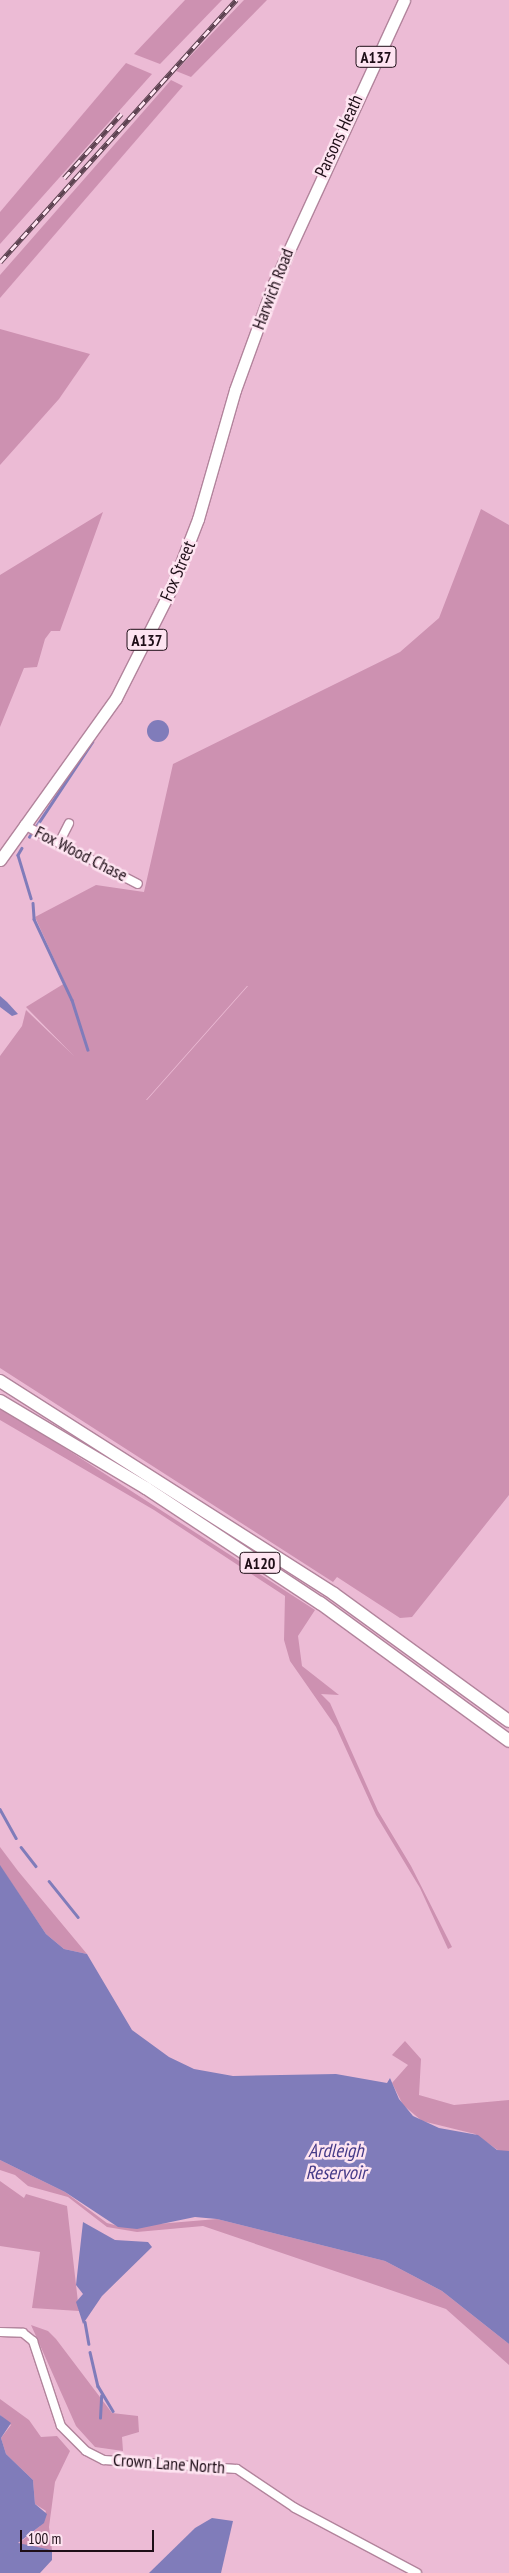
<!DOCTYPE html>
<html>
<head>
<meta charset="utf-8">
<style>
  body { margin:0 }
  #map { position:relative; width:509px; height:2573px; overflow:hidden; background:#ecbbd5; font-family:"PT Sans Narrow",sans-serif }
  div>[style] { position:absolute }
  [style*='--x'] { left:calc(var(--x)*1px); top:calc(var(--y)*1px); width:calc(var(--w)*1px); rotate:calc(var(--a)*1deg) }
  .green>* { inset:0; background:#cd91b1 }
  .water>* { inset:0; background:#807cba }
  .round { border-radius:50% }
  .stream>* { height:2.5px; margin:-1.25px; padding:0 1.25px; transform-origin:1.25px; border-radius:1.25px; background:#807cba }
  .roads { filter:drop-shadow(1px 0 #b2849c) drop-shadow(-1px 0 #b2849c) drop-shadow(0 1px #b2849c) drop-shadow(0 -1px #b2849c) }
  .minor>* { height:8px; margin:-4px; padding:0 4px; transform-origin:4px; border-radius:4px; background:#fff }
  .primary>* { height:11px; margin:-5.5px; padding:0 5.5px; transform-origin:5.5px; border-radius:5.5px; background:#fff }
  .trunk>* { height:12px; margin:-6px; padding:0 6px; transform-origin:6px; border-radius:6px; background:#fff }
  .rail>* { height:4.5px; margin-top:-2.25px; transform-origin:0; background:repeating-linear-gradient(90deg,#fee4f1 0 8px,#5c4250 0 16px); box-sizing:border-box; border-block:1px solid #5c4250 }
  span { translate:-50% -50%; white-space:nowrap; text-align:center; line-height:1.15; -webkit-text-stroke:5px #fee4f1; paint-order:stroke }
  .shield-label span { padding:1px 4px; background:#fee4f1; border:1px solid; border-radius:4px; -webkit-text-stroke-width:0 }
  .shield-label { font-size:16px; color:#1e0e17; font-weight:700 }
  .street-label { font-size:18px; color:#1e0e17 }
  .water-label { font-size:19px; color:#463b88; font-style:italic }
  .scale { position:absolute; left:20px; top:2530px; width:134px; height:22px; box-sizing:border-box; border:2px solid #1e0e17; border-top:0; padding-left:6px; font-size:15px; line-height:18px; white-space:nowrap; color:#1e0e17; -webkit-text-stroke:4px #fee4f1; paint-order:stroke }
</style>
</head>
<body>
<div id="map">
  <div class="green">
    <i style="clip-path:polygon(185px 0,222px 0,160px 64px,134px 54px)"></i>
    <i style="clip-path:polygon(244px 0,267px 0,191px 77px,176px 71px)"></i>
    <i style="clip-path:polygon(126px 63px,152px 74px,0 244px,0 212px)"></i>
    <i style="clip-path:polygon(171px 80px,183px 86px,0 298px,0 275px)"></i>
    <i style="clip-path:polygon(0 329px,90px 354px,59px 399px,0 465px)"></i>
    <i style="clip-path:polygon(evenodd,481px 509px,509px 525px,509px 1495px,412px 1617px,400px 1618px,337px 1577px,333px 1582px,0 1368px,0 1056px,22px 1026px,26px 1010px,74px 1056px,26px 1007px,65px 983px,35px 917px,96px 885px,144px 892px,173px 764px,400px 652px,439px 618px,481px 509px,248px 986px,147px 1100px,146px 1100px,247px 986px,248px 986px)"></i>
    <i style="clip-path:polygon(103px 512px,60px 631px,51px 631px,45px 639px,37px 667px,24px 668px,0 727px,0 575px)"></i>
    <i style="clip-path:polygon(0 1406px,315px 1610px,298px 1636px,302px 1666px,339px 1695px,321px 1694px,330px 1703px,378px 1811px,411px 1866px,452px 1947px,448px 1949px,420px 1888px,376px 1815px,336px 1727px,290px 1661px,284px 1640px,285px 1596px,154px 1510px,0 1420px)"></i>
    <i style="clip-path:polygon(0 1847px,18px 1871px,87px 1954px,64px 1949px,46px 1934px,0 1866px)"></i>
    <i style="clip-path:polygon(405px 2041px,421px 2059px,419px 2095px,454px 2105px,509px 2100px,509px 2151px,499px 2151px,475px 2134px,422px 2121px,403px 2105px,392px 2083px,408px 2065px,392px 2055px)"></i>
    <i style="clip-path:polygon(0 2160px,65px 2192px,107px 2223px,122px 2227px,217px 2219px,385px 2261px,442px 2291px,509px 2344px,509px 2365px,446px 2309px,203px 2226px,137px 2232px,107px 2227px,68px 2197px,28px 2186px,15px 2175px,0 2170px)"></i>
    <i style="clip-path:polygon(0 2181px,24px 2198px,26px 2194px,67px 2206px,79px 2311px,32px 2308px,40px 2252px,0 2246px)"></i>
    <i style="clip-path:polygon(31px 2325px,48px 2331px,56px 2339px,112px 2413px,138px 2416px,139px 2432px,122px 2437px,123px 2451px,95px 2447px,76px 2426px)"></i>
    <i style="clip-path:polygon(0 2399px,29px 2420px,41px 2437px,57px 2436px,70px 2451px,55px 2482px,49px 2527px,52px 2550px,18px 2544px,40px 2526px,46px 2511px,35px 2504px,33px 2480px,6px 2454px,1px 2438px,11px 2425px,0 2415px)"></i>
  </div>
  <div class="water">
    <i class="round" style="left:147px;top:720px;width:22px;height:22px"></i>
    <i style="clip-path:polygon(0 996px,7px 1002px,18px 1014px,12px 1016px,0 1007px)"></i>
    <i style="clip-path:polygon(0 1865px,46px 1934px,64px 1949px,87px 1954px,132px 2030px,169px 2057px,194px 2069px,233px 2076px,336px 2074px,387px 2083px,390px 2078px,399px 2099px,413px 2116px,439px 2128px,478px 2135px,497px 2150px,509px 2151px,509px 2344px,442px 2291px,385px 2261px,217px 2219px,195px 2217px,137px 2229px,118px 2227px,65px 2192px,0 2160px)"></i>
    <i style="clip-path:polygon(83px 2222px,115px 2240px,148px 2242px,152px 2247px,102px 2296px,83px 2324px,76px 2302px,83px 2294px,76px 2285px)"></i>
    <i style="clip-path:polygon(0 2415px,11px 2423px,1px 2438px,6px 2454px,33px 2480px,35px 2504px,47px 2514px,44px 2523px,18px 2543px,52px 2550px,52px 2560px,40px 2573px,0 2573px)"></i>
    <i style="clip-path:polygon(212px 2518px,233px 2521px,221px 2573px,149px 2573px,195px 2528px)"></i>
  </div>
  <div class="stream">
    <i style="--x:29;--y:837;--w:114;--a:-56.4"></i>
    <i style="--x:22;--y:848;--w:8;--a:120"></i>
    <i style="--x:18;--y:855;--w:45;--a:73.2"></i>
    <i style="--x:33;--y:903;--w:16;--a:86"></i>
    <i style="--x:34;--y:919;--w:89;--a:64.9"></i>
    <i style="--x:72;--y:1000;--w:52;--a:72.3"></i>
    <i style="--x:0;--y:1809;--w:33;--a:61"></i>
    <i style="--x:21;--y:1847;--w:24;--a:52"></i>
    <i style="--x:49;--y:1881;--w:46;--a:51.1"></i>
    <i style="--x:85;--y:2322;--w:22;--a:80"></i>
    <i style="--x:90;--y:2352;--w:35;--a:77"></i>
    <i style="--x:98;--y:2386;--w:29;--a:59"></i>
    <i style="--x:100;--y:2418;--w:22;--a:-87"></i>
  </div>
  <div class="roads">
    <div class="minor">
      <i style="--x:24;--y:825;--w:128;--a:27.4"></i>
      <i style="--x:59;--y:843;--w:22;--a:-63"></i>
      <i style="--x:0;--y:2332;--w:23;--a:2"></i>
      <i style="--x:23;--y:2333;--w:13;--a:39"></i>
      <i style="--x:33;--y:2341;--w:89;--a:71.8"></i>
      <i style="--x:61;--y:2426;--w:35;--a:45"></i>
      <i style="--x:86;--y:2451;--w:20;--a:27"></i>
      <i style="--x:104;--y:2460;--w:133;--a:3.9"></i>
      <i style="--x:237;--y:2469;--w:70;--a:33.9"></i>
      <i style="--x:295;--y:2508;--w:138;--a:28"></i>
    </div>
    <div class="primary">
      <i style="--x:0;--y:860;--w:199;--a:-54.4"></i>
      <i style="--x:116;--y:698;--w:122;--a:-63.2"></i>
      <i style="--x:171;--y:589;--w:75;--a:-68.9"></i>
      <i style="--x:198;--y:519;--w:134;--a:-74"></i>
      <i style="--x:235;--y:390;--w:114;--a:-70"></i>
      <i style="--x:274;--y:283;--w:311;--a:-65.3"></i>
    </div>
    <div class="trunk">
      <i style="--x:0;--y:1381;--w:396;--a:32.5"></i>
      <i style="--x:334;--y:1594;--w:216;--a:36"></i>
      <i style="--x:0;--y:1401;--w:170;--a:30.8"></i>
      <i style="--x:146;--y:1488;--w:209;--a:33.5"></i>
      <i style="--x:320;--y:1603;--w:234;--a:36.1"></i>
    </div>
  </div>
  <div class="rail">
    <i style="--x:64;--y:178;--w:86;--a:-48.3"></i>
    <i style="--x:0;--y:262;--w:353;--a:-48"></i>
  </div>
  <div class="shield-label">
    <span style="left:376px;top:57px">A137</span>
    <span style="left:147px;top:640px">A137</span>
    <span style="left:260px;top:1563px">A120</span>
  </div>
  <div class="street-label">
    <span style="left:339px;top:136px;rotate:-65deg">Parsons Heath</span>
    <span style="left:273px;top:289px;rotate:-69deg">Harwich Road</span>
    <span style="left:178px;top:571px;rotate:-67deg">Fox Street</span>
    <span style="left:81px;top:854px;rotate:27deg">Fox Wood Chase</span>
    <span style="left:169px;top:2464px;rotate:4deg">Crown Lane North</span>
  </div>
  <div class="water-label">
    <span style="left:336px;top:2162px">Ardleigh<br>Reservoir</span>
  </div>
  <div class="scale">100 m</div>
</div>
</body>
</html>
